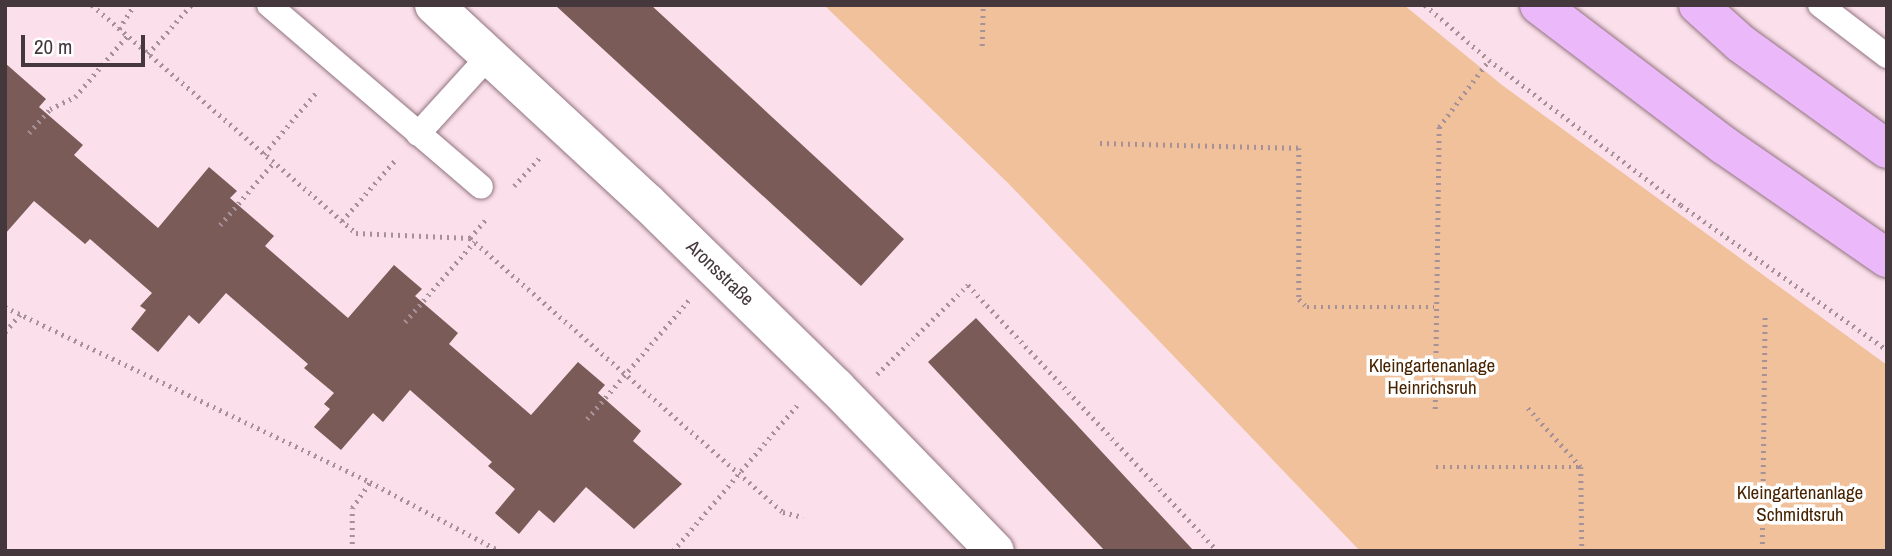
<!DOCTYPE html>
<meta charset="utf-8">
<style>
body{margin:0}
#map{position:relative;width:1892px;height:556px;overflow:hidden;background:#fbe0eb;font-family:"Archivo Narrow",sans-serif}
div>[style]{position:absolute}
.green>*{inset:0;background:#f1c19c}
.building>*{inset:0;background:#7a5b58}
.path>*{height:4.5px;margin-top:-2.25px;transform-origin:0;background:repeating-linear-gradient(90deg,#a69199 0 2px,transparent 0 7px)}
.roads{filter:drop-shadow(0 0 2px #91737f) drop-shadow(0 0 2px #91737f)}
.lane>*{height:24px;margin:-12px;padding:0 12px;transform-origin:12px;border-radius:12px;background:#fff}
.street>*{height:38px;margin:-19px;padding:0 19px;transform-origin:19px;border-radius:19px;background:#fff}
.highway>*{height:38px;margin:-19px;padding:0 19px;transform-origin:19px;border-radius:19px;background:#ebb9f9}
span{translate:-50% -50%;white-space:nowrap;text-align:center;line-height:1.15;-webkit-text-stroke:7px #fff;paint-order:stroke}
.street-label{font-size:19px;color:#45383d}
.park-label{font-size:19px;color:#472300}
.frame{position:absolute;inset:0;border:7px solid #45383d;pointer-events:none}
.scale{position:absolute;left:21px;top:35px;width:124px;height:32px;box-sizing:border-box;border:4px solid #45383d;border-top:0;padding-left:9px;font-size:21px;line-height:24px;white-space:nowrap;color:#45383d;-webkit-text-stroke:5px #fff;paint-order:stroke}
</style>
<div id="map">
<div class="green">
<div style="clip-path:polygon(824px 5px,1404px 5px,1502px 85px,1887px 365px,1887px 551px,1360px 551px,1008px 183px)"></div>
</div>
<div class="building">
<div style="clip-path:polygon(555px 5px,651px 5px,904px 239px,861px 286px)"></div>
<div style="clip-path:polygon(5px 63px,46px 99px,39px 107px,83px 145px,74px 155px,158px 228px,209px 167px,237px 191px,230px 198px,274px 236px,265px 246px,348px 318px,394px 265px,422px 289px,415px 296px,458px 333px,449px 344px,531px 415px,578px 362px,605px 385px,598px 393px,641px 431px,633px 441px,682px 484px,634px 529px,586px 487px,554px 523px,539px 510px,519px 534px,495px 513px,515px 489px,488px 466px,492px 462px,410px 390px,383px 422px,373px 413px,341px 450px,314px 427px,330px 409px,324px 404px,334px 393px,304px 368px,308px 364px,226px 293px,199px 324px,189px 315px,158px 352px,131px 329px,146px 310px,140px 306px,152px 293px,90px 239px,85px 244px,34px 201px,5px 234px)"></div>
<div style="clip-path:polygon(976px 318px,1075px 423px,1194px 551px,1105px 551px,928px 362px)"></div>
</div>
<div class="path">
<div style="left:92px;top:5px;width:349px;rotate:40.8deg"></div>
<div style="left:356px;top:233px;width:114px;rotate:2.5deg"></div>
<div style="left:470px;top:238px;width:416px;rotate:41.2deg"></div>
<div style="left:783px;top:512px;width:21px;rotate:14deg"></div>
<div style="left:1425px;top:5px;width:84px;rotate:40.7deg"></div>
<div style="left:1489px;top:60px;width:241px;rotate:37.1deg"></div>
<div style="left:1681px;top:205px;width:252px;rotate:35.1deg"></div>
<div style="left:119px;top:29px;width:28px;rotate:-58deg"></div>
<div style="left:982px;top:46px;width:41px;rotate:-88.6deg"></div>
<div style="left:148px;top:54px;width:65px;rotate:-48.7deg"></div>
<div style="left:29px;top:133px;width:32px;rotate:-49deg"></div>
<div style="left:50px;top:109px;width:28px;rotate:-26deg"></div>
<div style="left:75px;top:97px;width:80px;rotate:-49.6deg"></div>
<div style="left:1100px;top:143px;width:199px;rotate:1.4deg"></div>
<div style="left:1299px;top:148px;width:151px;rotate:90deg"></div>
<div style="left:1299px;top:299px;width:11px;rotate:45deg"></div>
<div style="left:1307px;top:307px;width:127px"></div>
<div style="left:264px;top:154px;width:84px;rotate:-49.8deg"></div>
<div style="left:514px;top:186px;width:40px;rotate:-48deg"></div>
<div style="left:342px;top:221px;width:84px;rotate:-48.9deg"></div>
<div style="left:220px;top:225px;width:83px;rotate:-49.4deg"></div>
<div style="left:470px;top:238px;width:25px;rotate:-50deg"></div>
<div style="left:5px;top:307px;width:405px;rotate:25.6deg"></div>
<div style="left:370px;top:482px;width:147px;rotate:28deg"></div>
<div style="left:405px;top:322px;width:106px;rotate:-49.2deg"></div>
<div style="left:5px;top:332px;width:23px;rotate:-50deg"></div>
<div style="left:877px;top:374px;width:127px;rotate:-44.4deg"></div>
<div style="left:968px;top:285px;width:365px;rotate:46.8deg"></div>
<div style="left:1528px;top:408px;width:79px;rotate:48.1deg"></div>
<div style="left:1581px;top:467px;width:84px;rotate:89.3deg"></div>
<div style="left:1435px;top:409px;width:282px;rotate:-89.2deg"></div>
<div style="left:1439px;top:127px;width:84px;rotate:-53.3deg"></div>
<div style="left:587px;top:419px;width:157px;rotate:-49.4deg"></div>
<div style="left:1436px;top:467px;width:144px"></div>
<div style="left:352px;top:551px;width:43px;rotate:-90deg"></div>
<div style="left:352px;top:508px;width:32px;rotate:-55deg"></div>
<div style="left:673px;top:551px;width:193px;rotate:-49.6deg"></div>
<div style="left:1762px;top:551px;width:238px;rotate:-89.3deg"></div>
</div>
<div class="roads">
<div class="lane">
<div style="left:269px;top:5px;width:279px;rotate:40.6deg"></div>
<div style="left:1820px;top:5px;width:84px;rotate:37.3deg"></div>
<div style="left:418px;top:134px;width:105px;rotate:-47.7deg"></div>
</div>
<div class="street">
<div style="left:434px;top:5px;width:292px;rotate:42.8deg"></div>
<div style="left:648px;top:203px;width:263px;rotate:44.4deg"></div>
<div style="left:836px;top:387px;width:228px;rotate:45.9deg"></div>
</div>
<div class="highway">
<div style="left:1539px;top:5px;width:233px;rotate:37.2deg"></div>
<div style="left:1725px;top:146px;width:197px;rotate:34.7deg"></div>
<div style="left:1698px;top:5px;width:57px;rotate:42.1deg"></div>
<div style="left:1740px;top:43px;width:181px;rotate:35.8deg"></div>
</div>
</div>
<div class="street-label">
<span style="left:720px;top:273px;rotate:44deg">Aronsstraße</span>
</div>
<div class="park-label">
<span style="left:1432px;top:377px">Kleingartenanlage<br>Heinrichsruh</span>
<span style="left:1800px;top:504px">Kleingartenanlage<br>Schmidtsruh</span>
</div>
<div class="frame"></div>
<div class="scale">20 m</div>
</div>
